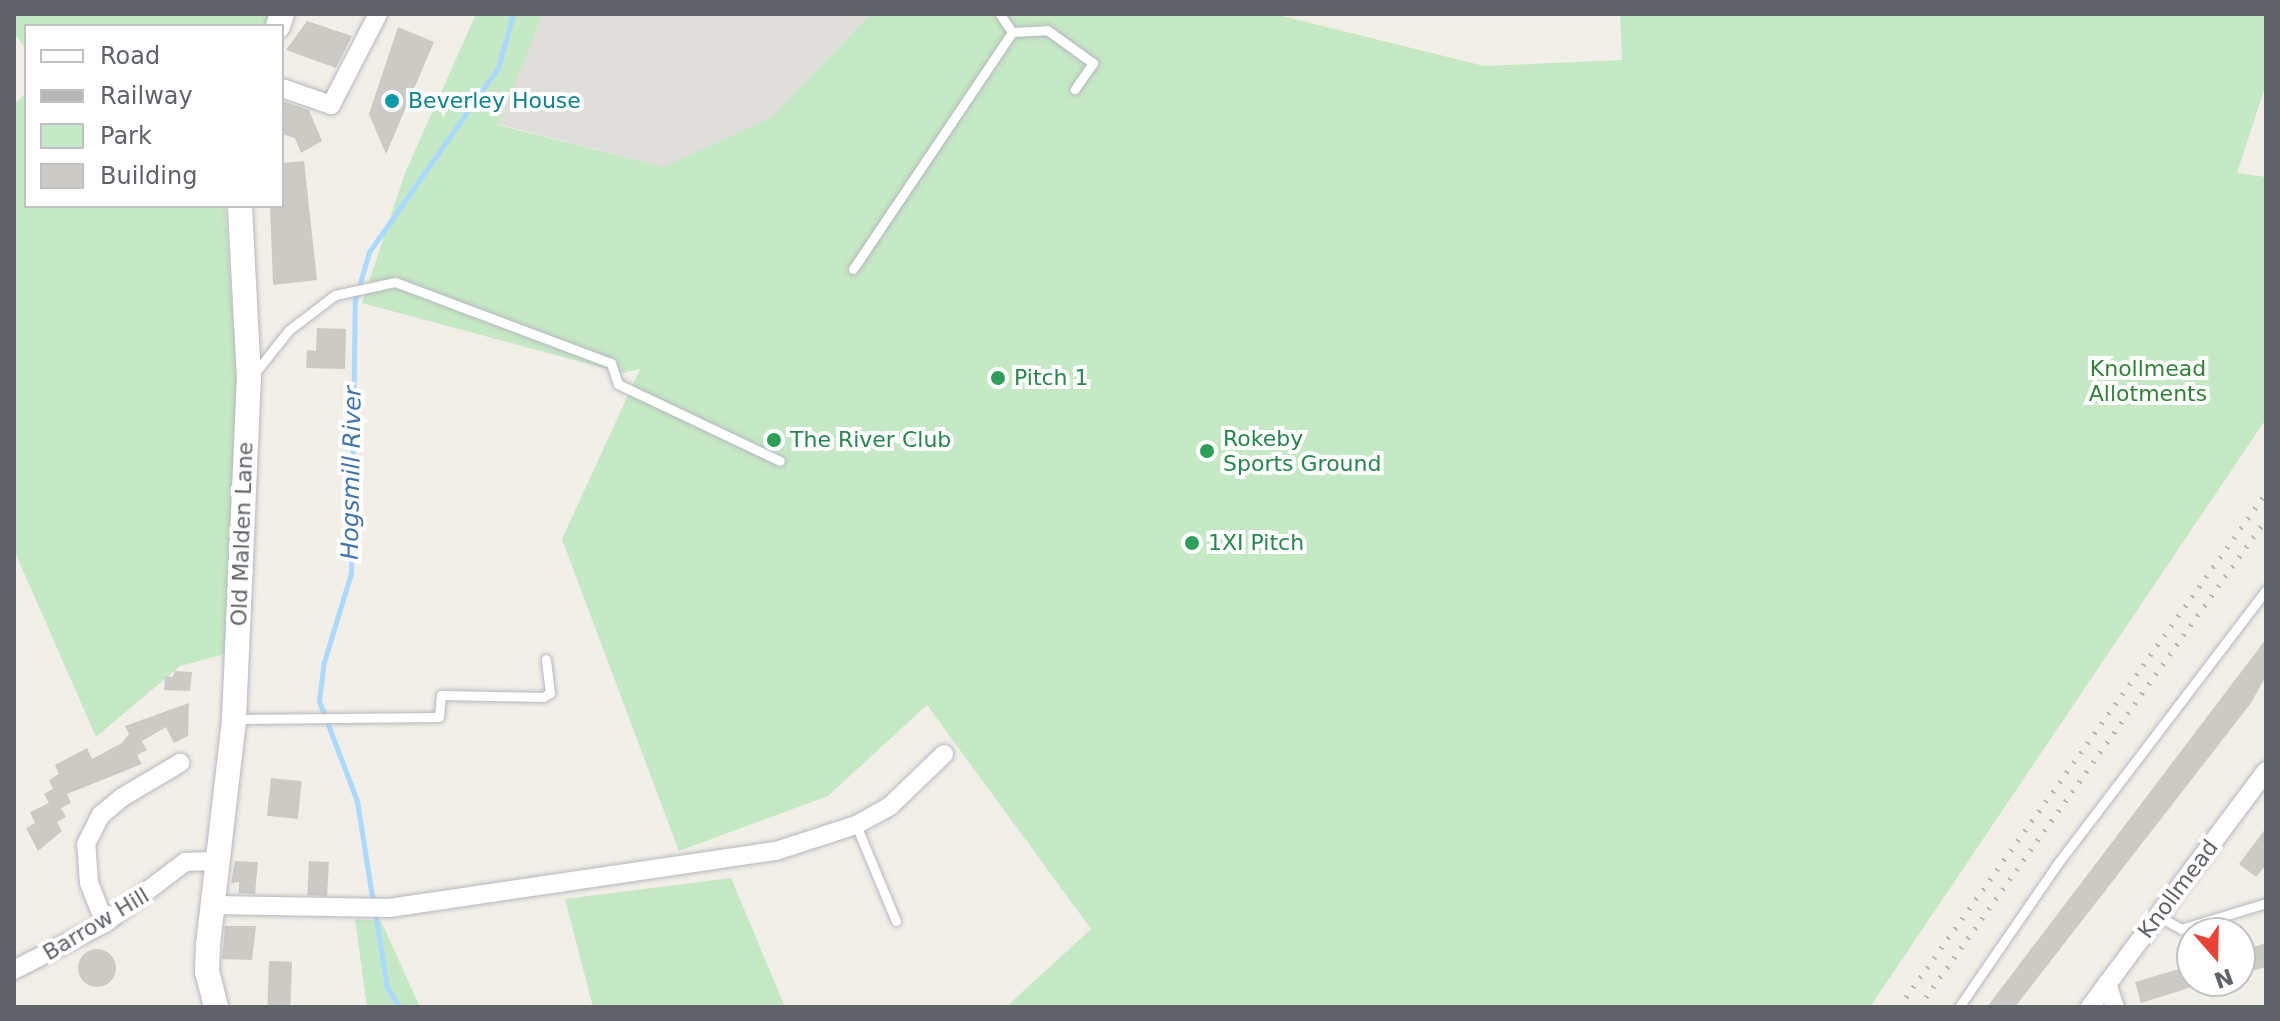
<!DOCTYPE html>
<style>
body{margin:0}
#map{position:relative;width:2280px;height:1021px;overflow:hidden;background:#f1efe8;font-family:"DejaVu Sans",sans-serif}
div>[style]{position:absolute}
.industrial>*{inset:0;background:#e0deda}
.green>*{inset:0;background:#c5e8c5}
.stream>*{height:5px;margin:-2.5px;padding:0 2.5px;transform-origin:2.5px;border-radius:2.5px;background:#aadaff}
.building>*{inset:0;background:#cccac5;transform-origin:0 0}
.round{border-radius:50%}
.roads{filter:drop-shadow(0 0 2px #b5b8bc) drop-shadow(0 0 2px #b5b8bc)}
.service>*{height:9px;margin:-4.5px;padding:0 4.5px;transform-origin:4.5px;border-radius:4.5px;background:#fff}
.minor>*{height:18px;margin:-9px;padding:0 9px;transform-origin:9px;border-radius:9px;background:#fff}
.secondary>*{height:24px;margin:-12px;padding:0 12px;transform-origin:12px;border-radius:12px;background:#fff}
.rail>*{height:5px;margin-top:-2.5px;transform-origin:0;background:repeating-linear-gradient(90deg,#b6b7b8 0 2px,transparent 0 12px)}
.dots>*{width:22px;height:22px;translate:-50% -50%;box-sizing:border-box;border:4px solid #fff;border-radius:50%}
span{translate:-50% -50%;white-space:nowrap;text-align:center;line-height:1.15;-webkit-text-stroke:8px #fff;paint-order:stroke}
.culture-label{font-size:22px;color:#0d838f}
.left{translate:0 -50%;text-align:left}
.park-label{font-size:22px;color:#348238}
.leisure-label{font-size:22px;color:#27864d}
.street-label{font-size:22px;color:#5f6368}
.water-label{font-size:24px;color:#4174aa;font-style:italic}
.frame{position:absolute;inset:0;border:16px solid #5f6368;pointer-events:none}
.legend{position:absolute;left:24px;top:24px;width:260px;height:184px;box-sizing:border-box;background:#fff;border:2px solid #bfc1c3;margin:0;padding:10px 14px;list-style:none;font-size:24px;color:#5f6368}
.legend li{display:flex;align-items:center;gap:16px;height:40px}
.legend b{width:40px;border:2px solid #bfc1c3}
.north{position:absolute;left:2176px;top:917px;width:80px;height:80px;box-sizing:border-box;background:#fff;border:2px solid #bfc1c3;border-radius:50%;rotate:160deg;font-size:22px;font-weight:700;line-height:32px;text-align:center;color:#5f6368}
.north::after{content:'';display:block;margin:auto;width:28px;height:36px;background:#ea4335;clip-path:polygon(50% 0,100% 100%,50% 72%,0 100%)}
</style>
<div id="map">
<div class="industrial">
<div style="clip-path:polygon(543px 14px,870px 14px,772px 117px,663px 167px,497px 124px)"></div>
</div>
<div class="green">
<div style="clip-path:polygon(14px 14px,271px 14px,268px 26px,26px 26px,26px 49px,14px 33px)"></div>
<div style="clip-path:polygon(476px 14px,543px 14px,498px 125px,663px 167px,772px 117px,870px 14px,1274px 14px,1484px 66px,1622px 60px,1620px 14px,2266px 14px,2266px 84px,2237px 173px,2266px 177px,2266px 419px,1870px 1007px,1006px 1007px,1091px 929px,927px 705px,828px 796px,679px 851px,562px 539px,640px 369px,622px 373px,362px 303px,405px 173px)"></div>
<div style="clip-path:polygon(26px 93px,26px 206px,225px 206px,242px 451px,228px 653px,180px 666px,96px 737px,14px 550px,14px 104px)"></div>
<div style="clip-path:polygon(731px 878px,785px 1007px,593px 1007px,565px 899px)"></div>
<div style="clip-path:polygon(355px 919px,381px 921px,420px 1007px,367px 1007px)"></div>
</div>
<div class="stream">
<div style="left:373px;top:903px;width:103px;rotate:-98.9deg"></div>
<div style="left:357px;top:801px;width:107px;rotate:-110.8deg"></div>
<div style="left:319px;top:701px;width:39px;rotate:-83deg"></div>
<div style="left:324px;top:662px;width:93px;rotate:-73.1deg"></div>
<div style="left:351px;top:573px;width:273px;rotate:-89.2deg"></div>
<div style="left:355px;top:300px;width:50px;rotate:-73.7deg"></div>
<div style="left:369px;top:252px;width:225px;rotate:-55deg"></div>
<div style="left:498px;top:68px;width:56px;rotate:-74.5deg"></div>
<div style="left:375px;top:913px;width:75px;rotate:80.8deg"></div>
<div style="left:387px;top:987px;width:23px;rotate:59deg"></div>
</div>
<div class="building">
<div style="clip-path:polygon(307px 21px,352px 36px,336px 68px,286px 50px)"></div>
<div style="clip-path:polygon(398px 27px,434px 42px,386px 154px,369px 114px)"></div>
<div style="clip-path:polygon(282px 101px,309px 110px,322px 141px,301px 153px,295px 138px,282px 134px)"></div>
<div style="clip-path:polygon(304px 161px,317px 280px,273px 285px,270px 206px,282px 206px,282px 163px)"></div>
<div style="clip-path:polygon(317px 328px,346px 329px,345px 369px,306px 368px,307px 350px,316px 351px)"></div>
<div style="clip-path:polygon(2266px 639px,2266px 676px,2251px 703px,2015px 1007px,1987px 1007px)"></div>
<div style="clip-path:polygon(174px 671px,192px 672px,190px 691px,164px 690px,165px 676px,173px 677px)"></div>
<div style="clip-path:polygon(189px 703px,188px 736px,174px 743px,166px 727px,142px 741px,147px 750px,137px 755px,142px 764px,67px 794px,71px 803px,61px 808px,66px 817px,57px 822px,62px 831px,38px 851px,26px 828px,35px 823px,30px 812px,49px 803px,44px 794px,53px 789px,49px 780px,59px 774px,55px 765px,87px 748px,92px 759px,122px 743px,129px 734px,125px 726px)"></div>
<div style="left:271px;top:778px;width:31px;height:38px;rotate:6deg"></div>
<div style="clip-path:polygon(2266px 828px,2266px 865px,2256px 877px,2239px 864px)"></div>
<div style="clip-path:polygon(235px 861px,258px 862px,255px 894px,239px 893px,239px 882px,231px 883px)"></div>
<div style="left:309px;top:861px;width:20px;height:34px;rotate:3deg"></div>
<div style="clip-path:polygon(225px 926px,256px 926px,252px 960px,222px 959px)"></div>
<div style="clip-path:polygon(2266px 943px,2266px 967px,2240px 974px,2240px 951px)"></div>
<div class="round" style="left:78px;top:949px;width:38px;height:38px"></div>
<div style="left:269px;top:961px;width:23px;height:45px;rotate:2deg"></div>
<div style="clip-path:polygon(2192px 965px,2192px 987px,2141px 1003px,2135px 982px)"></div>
</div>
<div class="roads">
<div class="service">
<div style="left:1012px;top:32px;width:35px;rotate:-3deg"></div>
<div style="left:1047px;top:30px;width:57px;rotate:35.7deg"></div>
<div style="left:1093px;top:63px;width:32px;rotate:125deg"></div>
<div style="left:853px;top:269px;width:285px;rotate:-56.1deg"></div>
<div style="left:1012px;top:32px;width:22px;rotate:-124deg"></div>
<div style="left:254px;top:374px;width:56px;rotate:-51.5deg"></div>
<div style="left:289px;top:330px;width:58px;rotate:-37.3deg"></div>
<div style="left:335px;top:295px;width:61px;rotate:-12.2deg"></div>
<div style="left:395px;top:282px;width:231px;rotate:20.6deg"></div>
<div style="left:611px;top:363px;width:22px;rotate:72deg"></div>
<div style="left:618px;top:384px;width:179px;rotate:25.4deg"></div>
<div style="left:237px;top:719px;width:202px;rotate:-0.6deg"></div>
<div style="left:439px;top:717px;width:22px;rotate:-85deg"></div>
<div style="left:441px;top:695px;width:102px;rotate:1.1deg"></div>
<div style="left:543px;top:697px;width:8px;rotate:-30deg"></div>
<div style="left:550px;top:693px;width:34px;rotate:-97deg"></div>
<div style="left:856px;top:825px;width:104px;rotate:67.4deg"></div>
<div style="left:2158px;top:916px;width:26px;rotate:29deg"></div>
<div style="left:2181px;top:929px;width:89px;rotate:-17deg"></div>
<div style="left:1959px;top:1007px;width:175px;rotate:-55.5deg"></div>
<div style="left:2058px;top:863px;width:343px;rotate:-52.7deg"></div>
</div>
<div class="minor">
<div style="left:282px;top:88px;width:52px;rotate:19.1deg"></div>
<div style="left:331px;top:105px;width:102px;rotate:-62.7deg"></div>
<div style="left:213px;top:905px;width:176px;rotate:1deg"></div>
<div style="left:389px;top:908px;width:391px;rotate:-8.4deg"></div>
<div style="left:776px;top:851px;width:84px;rotate:-18deg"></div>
<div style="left:856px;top:825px;width:39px;rotate:-29deg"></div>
<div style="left:890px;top:806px;width:75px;rotate:-43.9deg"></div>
<div style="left:105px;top:923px;width:43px;rotate:-111.8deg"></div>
<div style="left:89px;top:883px;width:39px;rotate:-94deg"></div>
<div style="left:86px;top:844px;width:33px;rotate:-63deg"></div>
<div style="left:101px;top:815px;width:26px;rotate:-40deg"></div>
<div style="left:121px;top:798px;width:69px;rotate:-30.7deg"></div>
<div style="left:14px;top:970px;width:102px;rotate:-27.3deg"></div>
<div style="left:105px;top:923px;width:101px;rotate:-37.3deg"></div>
<div style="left:185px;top:862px;width:34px;rotate:-2deg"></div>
<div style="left:2107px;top:983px;width:25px;rotate:72deg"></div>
<div style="left:2090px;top:1007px;width:294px;rotate:-53.3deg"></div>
</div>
<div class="secondary">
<div style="left:278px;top:26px;width:13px;rotate:-72deg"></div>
<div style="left:216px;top:1007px;width:36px;rotate:-104deg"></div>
<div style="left:207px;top:972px;width:27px;rotate:-88deg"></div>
<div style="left:208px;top:945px;width:227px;rotate:-83.4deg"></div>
<div style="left:234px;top:719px;width:340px;rotate:-87.5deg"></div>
<div style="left:249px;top:379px;width:173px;rotate:-93deg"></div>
</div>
</div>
<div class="rail">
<div style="left:1899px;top:1007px;width:632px;rotate:-54.47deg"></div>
<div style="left:1919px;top:1007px;width:599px;rotate:-54.58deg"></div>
</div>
<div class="dots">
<div style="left:392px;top:101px;background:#0f9aa8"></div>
<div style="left:998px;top:378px;background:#2e9e5b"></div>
<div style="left:774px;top:440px;background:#2e9e5b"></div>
<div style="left:1207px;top:451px;background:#2e9e5b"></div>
<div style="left:1192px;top:543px;background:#2e9e5b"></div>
</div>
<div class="culture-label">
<span class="left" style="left:408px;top:101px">Beverley House</span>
</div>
<div class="park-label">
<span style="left:2148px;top:381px">Knollmead<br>Allotments</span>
</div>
<div class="leisure-label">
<span class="left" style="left:1014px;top:378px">Pitch 1</span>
<span class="left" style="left:1223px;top:451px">Rokeby<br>Sports Ground</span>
<span class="left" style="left:790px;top:440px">The River Club</span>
<span class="left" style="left:1208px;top:543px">1XI Pitch</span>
</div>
<div class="street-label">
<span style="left:242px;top:534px;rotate:-88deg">Old Malden Lane</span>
<span style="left:2178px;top:889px;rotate:-53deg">Knollmead</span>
<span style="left:96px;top:924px;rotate:-31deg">Barrow Hill</span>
</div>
<div class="water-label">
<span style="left:352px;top:473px;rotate:-89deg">Hogsmill River</span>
</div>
<div class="frame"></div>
<ul class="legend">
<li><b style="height:10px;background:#fff"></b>Road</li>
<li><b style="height:10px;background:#b6b7b8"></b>Railway</li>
<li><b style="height:22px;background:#c5e8c5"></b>Park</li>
<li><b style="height:22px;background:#cccac5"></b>Building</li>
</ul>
<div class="north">N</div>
</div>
